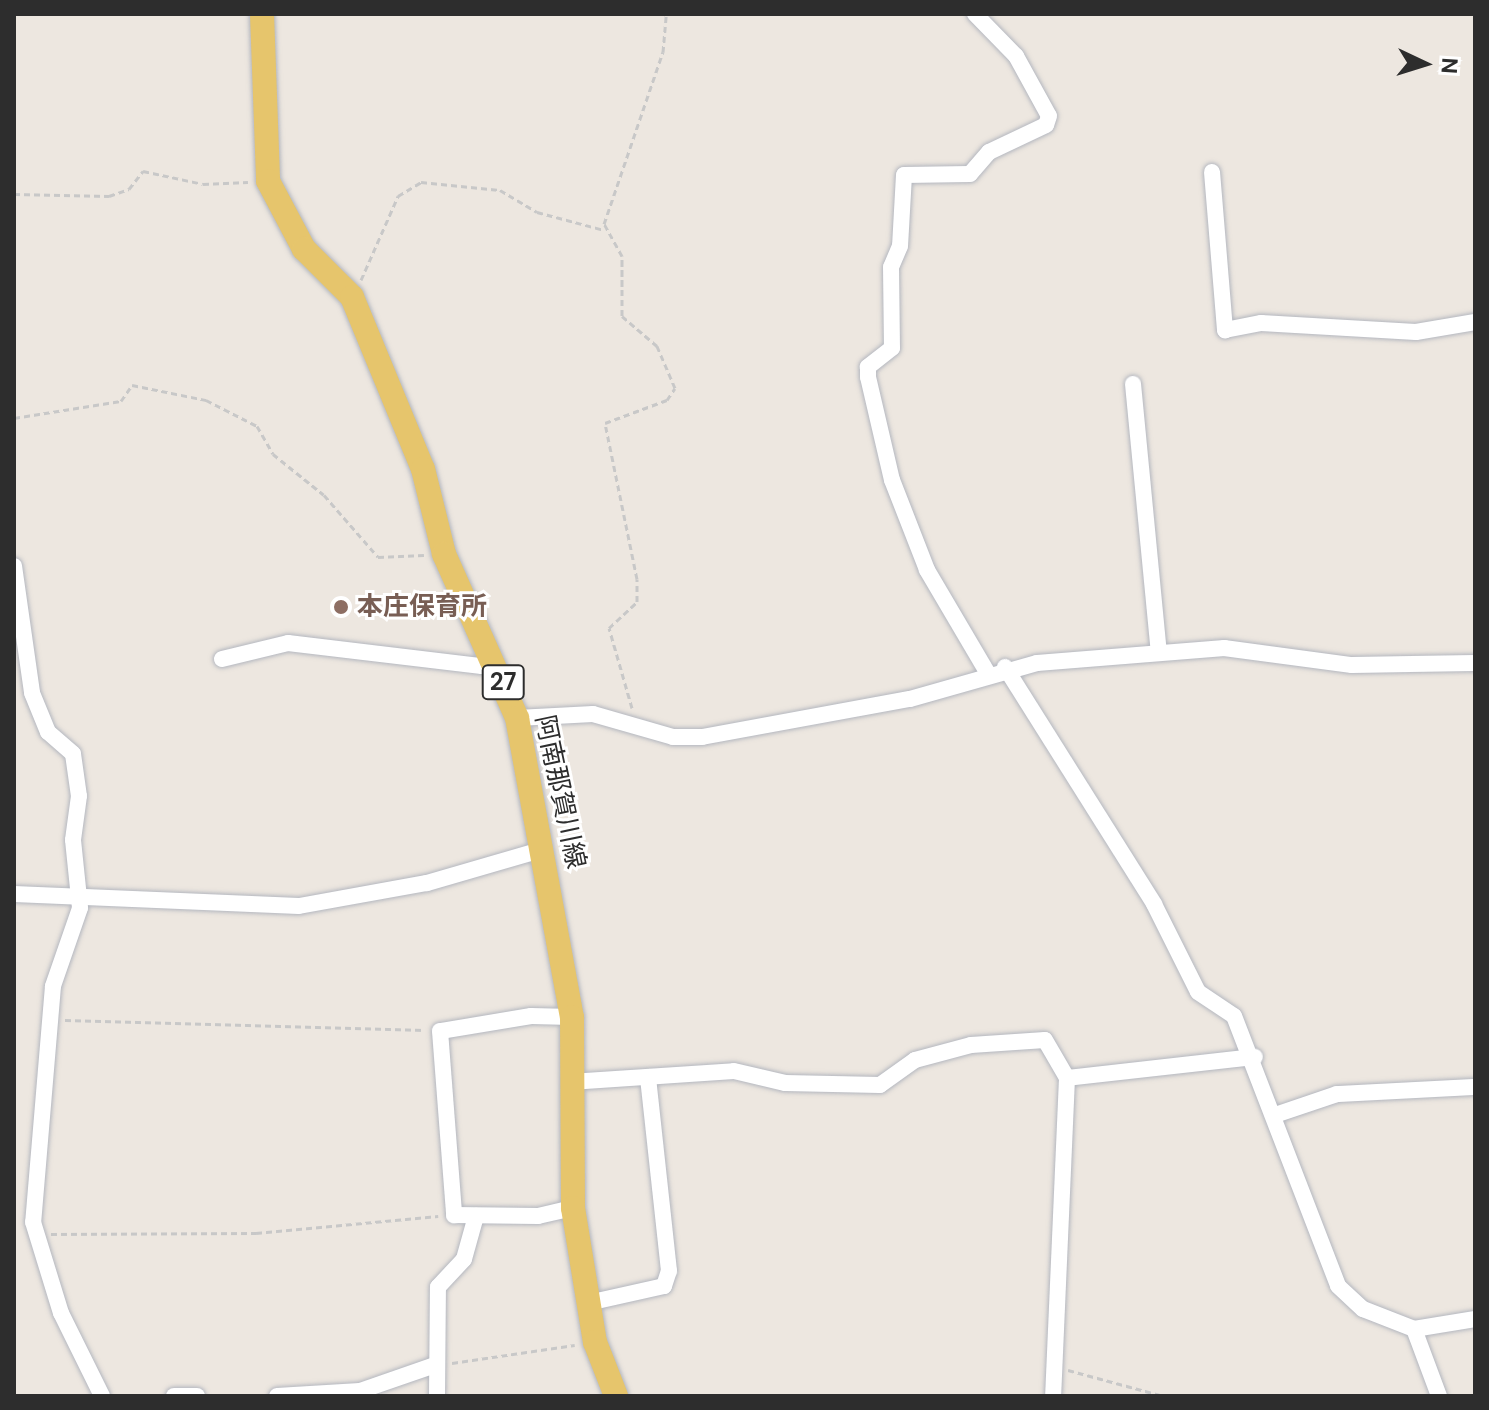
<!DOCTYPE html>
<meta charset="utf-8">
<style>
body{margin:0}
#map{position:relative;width:1489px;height:1410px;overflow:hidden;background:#ede7e0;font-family:"DM Sans","Noto Sans JP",sans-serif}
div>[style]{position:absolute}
.path>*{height:3px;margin-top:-1.5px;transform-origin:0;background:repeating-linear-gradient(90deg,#c8c8c8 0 6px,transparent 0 10px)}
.roads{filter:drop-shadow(0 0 2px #b4b7bf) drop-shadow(0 0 2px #b4b7bf)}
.street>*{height:16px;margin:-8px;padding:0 8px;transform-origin:8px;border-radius:8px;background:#fff}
.primary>*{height:24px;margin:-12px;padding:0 12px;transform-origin:12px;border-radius:12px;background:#e6c56c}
.dots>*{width:22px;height:22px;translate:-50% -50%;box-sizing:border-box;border:4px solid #fff;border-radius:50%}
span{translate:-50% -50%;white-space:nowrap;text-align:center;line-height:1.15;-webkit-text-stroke:6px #fff;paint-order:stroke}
.shield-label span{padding:2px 6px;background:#fff;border:2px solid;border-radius:6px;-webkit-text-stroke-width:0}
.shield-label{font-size:24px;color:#2d2d2d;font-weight:700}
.education-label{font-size:26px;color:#785e54;font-weight:700}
.left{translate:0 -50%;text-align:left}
.street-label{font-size:26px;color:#2d2d2d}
.frame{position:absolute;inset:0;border:16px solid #2d2d2d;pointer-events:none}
.north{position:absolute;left:1385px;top:24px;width:80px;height:80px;-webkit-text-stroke:6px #fff;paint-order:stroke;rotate:94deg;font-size:22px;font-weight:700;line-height:32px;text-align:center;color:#2d2d2d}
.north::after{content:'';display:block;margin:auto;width:28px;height:36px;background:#2d2d2d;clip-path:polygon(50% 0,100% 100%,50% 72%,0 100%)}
</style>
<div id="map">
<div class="path">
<div style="left:14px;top:194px;width:95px;rotate:1.2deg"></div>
<div style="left:109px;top:196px;width:21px;rotate:-19deg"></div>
<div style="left:129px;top:189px;width:23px;rotate:-52deg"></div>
<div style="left:143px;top:171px;width:61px;rotate:12.2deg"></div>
<div style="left:203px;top:184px;width:45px;rotate:-2.5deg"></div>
<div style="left:361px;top:280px;width:92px;rotate:-66.2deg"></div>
<div style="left:398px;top:196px;width:27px;rotate:-31deg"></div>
<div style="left:421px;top:182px;width:79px;rotate:5.8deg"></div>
<div style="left:500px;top:190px;width:43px;rotate:30.7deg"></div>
<div style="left:537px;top:212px;width:69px;rotate:15deg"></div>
<div style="left:14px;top:418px;width:108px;rotate:-9deg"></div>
<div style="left:121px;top:401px;width:19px;rotate:-55deg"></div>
<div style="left:132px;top:385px;width:76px;rotate:11.5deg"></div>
<div style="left:206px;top:400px;width:57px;rotate:27deg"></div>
<div style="left:257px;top:426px;width:32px;rotate:60deg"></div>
<div style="left:273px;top:454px;width:65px;rotate:38.8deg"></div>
<div style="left:324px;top:495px;width:82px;rotate:48.9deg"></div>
<div style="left:378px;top:557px;width:46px;rotate:-2.5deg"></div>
<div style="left:632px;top:708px;width:83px;rotate:-106deg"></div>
<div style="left:609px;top:628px;width:38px;rotate:-43deg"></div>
<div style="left:637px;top:602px;width:23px;rotate:-90deg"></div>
<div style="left:637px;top:579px;width:159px;rotate:-101.6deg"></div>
<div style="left:605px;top:423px;width:66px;rotate:-20.4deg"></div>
<div style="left:667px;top:400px;width:14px;rotate:-56deg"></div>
<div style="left:675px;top:388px;width:46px;rotate:-113.2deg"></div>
<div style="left:657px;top:346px;width:46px;rotate:-139.4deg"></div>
<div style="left:622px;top:316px;width:60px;rotate:-90deg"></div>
<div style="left:622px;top:256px;width:37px;rotate:-119deg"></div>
<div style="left:604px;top:224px;width:182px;rotate:-71.1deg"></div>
<div style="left:663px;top:52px;width:38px;rotate:-85deg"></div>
<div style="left:65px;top:1020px;width:360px;rotate:1.6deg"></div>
<div style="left:51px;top:1234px;width:205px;rotate:-0.3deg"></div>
<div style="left:256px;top:1233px;width:183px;rotate:-5.3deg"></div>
<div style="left:452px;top:1363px;width:124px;rotate:-8.3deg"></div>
<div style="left:1068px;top:1370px;width:99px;rotate:15.2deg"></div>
</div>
<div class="roads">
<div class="street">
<div style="left:975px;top:14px;width:59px;rotate:45.7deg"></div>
<div style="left:1016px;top:56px;width:68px;rotate:61.2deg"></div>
<div style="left:1049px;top:116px;width:9px;rotate:108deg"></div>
<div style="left:1046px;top:125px;width:63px;rotate:154.7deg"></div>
<div style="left:989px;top:152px;width:29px;rotate:131deg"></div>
<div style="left:970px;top:174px;width:66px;rotate:179.1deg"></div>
<div style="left:904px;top:175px;width:71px;rotate:93.2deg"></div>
<div style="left:900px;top:246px;width:23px;rotate:113deg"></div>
<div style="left:891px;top:267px;width:81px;rotate:89.3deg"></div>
<div style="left:892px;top:348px;width:31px;rotate:142deg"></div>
<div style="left:868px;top:367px;width:10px;rotate:90deg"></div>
<div style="left:868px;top:377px;width:106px;rotate:76.9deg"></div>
<div style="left:892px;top:480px;width:97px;rotate:68.7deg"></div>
<div style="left:927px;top:570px;width:118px;rotate:59.5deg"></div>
<div style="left:1212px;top:172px;width:159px;rotate:85.3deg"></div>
<div style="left:1225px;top:330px;width:37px;rotate:-11deg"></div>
<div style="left:1261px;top:323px;width:155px;rotate:3.3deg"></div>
<div style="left:1416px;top:332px;width:60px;rotate:-9.6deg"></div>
<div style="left:1133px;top:384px;width:269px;rotate:84.5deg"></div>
<div style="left:14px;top:566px;width:128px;rotate:81.9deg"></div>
<div style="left:32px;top:693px;width:42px;rotate:67.7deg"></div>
<div style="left:48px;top:732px;width:33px;rotate:41deg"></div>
<div style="left:73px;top:754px;width:42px;rotate:81.9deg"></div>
<div style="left:79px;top:796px;width:44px;rotate:97.8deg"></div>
<div style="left:73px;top:840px;width:68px;rotate:84.1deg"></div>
<div style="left:80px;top:908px;width:83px;rotate:109.1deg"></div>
<div style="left:53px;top:986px;width:237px;rotate:94.8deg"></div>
<div style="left:33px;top:1222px;width:95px;rotate:72.9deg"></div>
<div style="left:61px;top:1313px;width:93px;rotate:63.7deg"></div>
<div style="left:222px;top:659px;width:68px;rotate:-13.6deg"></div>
<div style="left:288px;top:643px;width:195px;rotate:6.8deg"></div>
<div style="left:482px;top:666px;width:12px;rotate:-24deg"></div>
<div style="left:1005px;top:667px;width:280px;rotate:57.8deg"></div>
<div style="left:1154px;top:904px;width:98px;rotate:63.4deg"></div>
<div style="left:1198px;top:992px;width:43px;rotate:33.7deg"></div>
<div style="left:1234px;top:1016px;width:289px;rotate:68.9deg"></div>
<div style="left:1338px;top:1286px;width:34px;rotate:43deg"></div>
<div style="left:1363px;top:1309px;width:55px;rotate:21.4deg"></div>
<div style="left:1414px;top:1329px;width:62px;rotate:-9.3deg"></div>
<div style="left:517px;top:718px;width:76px;rotate:-3deg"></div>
<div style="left:593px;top:714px;width:83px;rotate:16deg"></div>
<div style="left:673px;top:737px;width:29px"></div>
<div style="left:702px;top:737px;width:211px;rotate:-10.4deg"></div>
<div style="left:910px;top:699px;width:132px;rotate:-15.8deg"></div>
<div style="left:1037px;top:663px;width:188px;rotate:-4.6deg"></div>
<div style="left:1224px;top:648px;width:129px;rotate:7.6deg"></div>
<div style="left:1352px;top:665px;width:123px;rotate:-0.9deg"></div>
<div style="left:14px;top:894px;width:285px;rotate:2.4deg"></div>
<div style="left:299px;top:906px;width:130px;rotate:-10.2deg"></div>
<div style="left:427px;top:883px;width:122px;rotate:-16.2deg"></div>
<div style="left:572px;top:1017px;width:41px;rotate:-178.6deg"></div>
<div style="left:531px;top:1016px;width:92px;rotate:170.6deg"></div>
<div style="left:440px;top:1031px;width:185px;rotate:85.6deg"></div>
<div style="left:454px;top:1215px;width:84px;rotate:0.7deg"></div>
<div style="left:538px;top:1216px;width:36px;rotate:-13deg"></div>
<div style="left:1067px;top:1078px;width:189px;rotate:-6.4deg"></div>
<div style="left:570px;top:1082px;width:164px;rotate:-3.8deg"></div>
<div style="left:734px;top:1071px;width:52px;rotate:13.2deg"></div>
<div style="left:785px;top:1083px;width:95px;rotate:1.2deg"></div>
<div style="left:880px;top:1085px;width:43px;rotate:-35.5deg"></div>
<div style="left:915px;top:1060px;width:58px;rotate:-15deg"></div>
<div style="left:971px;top:1045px;width:74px;rotate:-3.9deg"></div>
<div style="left:1045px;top:1040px;width:44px;rotate:59.9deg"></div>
<div style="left:1067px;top:1078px;width:318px;rotate:92.5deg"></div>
<div style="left:1278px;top:1114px;width:62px;rotate:-18.7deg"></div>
<div style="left:1337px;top:1094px;width:138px;rotate:-2.9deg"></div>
<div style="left:588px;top:1303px;width:78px;rotate:-12.6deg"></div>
<div style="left:664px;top:1286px;width:16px;rotate:-72deg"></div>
<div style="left:669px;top:1271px;width:195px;rotate:-96.2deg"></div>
<div style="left:1414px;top:1329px;width:72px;rotate:69.5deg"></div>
<div style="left:174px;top:1396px;width:23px"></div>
<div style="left:277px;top:1396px;width:83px;rotate:-3.4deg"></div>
<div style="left:360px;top:1391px;width:79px;rotate:-19.1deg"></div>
<div style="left:437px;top:1396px;width:109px;rotate:-89.5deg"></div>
<div style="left:438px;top:1287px;width:38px;rotate:-47deg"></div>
<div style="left:464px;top:1259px;width:45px;rotate:-74.4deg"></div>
</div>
<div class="primary">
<div style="left:262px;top:14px;width:167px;rotate:87.9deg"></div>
<div style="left:268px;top:181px;width:77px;rotate:62.1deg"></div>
<div style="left:304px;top:249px;width:68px;rotate:45deg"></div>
<div style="left:352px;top:297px;width:186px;rotate:67.6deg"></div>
<div style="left:423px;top:469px;width:88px;rotate:76.1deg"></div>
<div style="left:444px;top:554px;width:180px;rotate:66deg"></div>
<div style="left:517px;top:718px;width:304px;rotate:79.6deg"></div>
<div style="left:572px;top:1017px;width:191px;rotate:89.7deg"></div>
<div style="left:573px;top:1208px;width:136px;rotate:80.7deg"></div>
<div style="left:595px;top:1342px;width:58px;rotate:68.7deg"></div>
</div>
</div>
<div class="dots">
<div style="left:341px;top:607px;background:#8d6e63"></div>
</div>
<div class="shield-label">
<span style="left:503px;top:682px">27</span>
</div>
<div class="education-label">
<span class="left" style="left:357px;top:607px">本庄保育所</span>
</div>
<div class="street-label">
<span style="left:560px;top:792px;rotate:78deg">阿南那賀川線</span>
</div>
<div class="frame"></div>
<div class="north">N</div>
</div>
